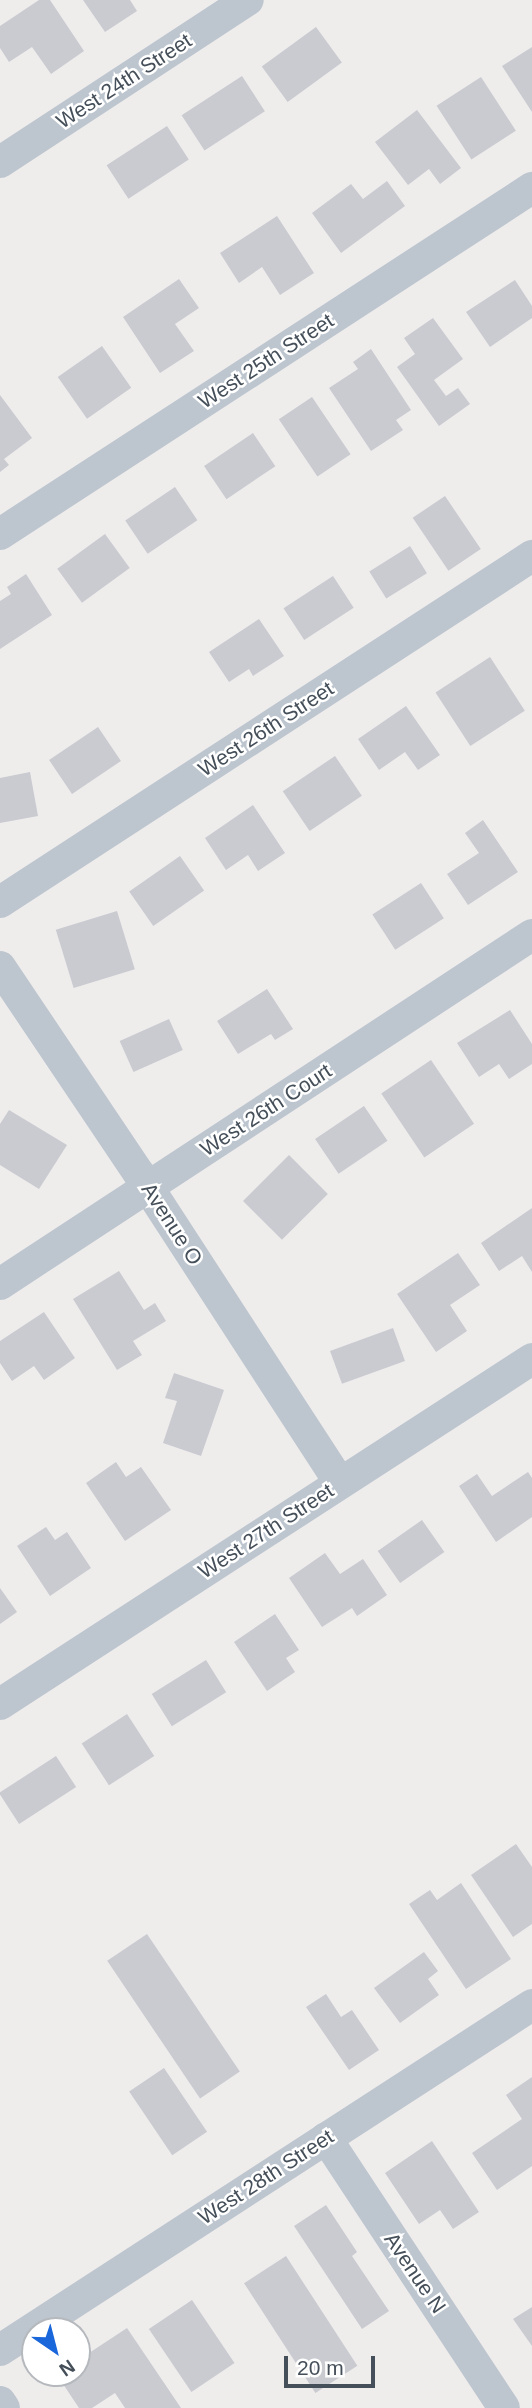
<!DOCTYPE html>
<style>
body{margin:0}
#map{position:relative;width:532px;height:2408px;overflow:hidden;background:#efecec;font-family:Helvetica,sans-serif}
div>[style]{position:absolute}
.building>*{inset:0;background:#c9cbd1;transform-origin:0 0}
.minor>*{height:32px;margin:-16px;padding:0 16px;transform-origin:16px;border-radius:16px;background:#bdc6cf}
span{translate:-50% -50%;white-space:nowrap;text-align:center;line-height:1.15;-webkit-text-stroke:5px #fff;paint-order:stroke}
.street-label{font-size:21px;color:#454f59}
.north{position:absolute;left:21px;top:2317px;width:70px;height:70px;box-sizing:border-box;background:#fff;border:2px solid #b5b9bd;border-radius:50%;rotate:145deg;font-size:19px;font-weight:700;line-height:28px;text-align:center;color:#454f59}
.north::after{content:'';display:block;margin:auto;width:24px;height:32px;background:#1a66db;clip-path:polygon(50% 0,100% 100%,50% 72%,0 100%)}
.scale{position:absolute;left:284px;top:2356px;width:91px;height:32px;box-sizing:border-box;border:4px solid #454f59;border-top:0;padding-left:9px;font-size:21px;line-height:24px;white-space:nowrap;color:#454f59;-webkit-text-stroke:5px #fff;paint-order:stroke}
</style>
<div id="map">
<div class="building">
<div style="clip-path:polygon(39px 0,50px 0,84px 51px,51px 74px,32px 47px,9px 62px,0 48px,0 26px)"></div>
<div style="clip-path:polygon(83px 0,130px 0,137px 11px,105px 32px)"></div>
<div style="left:316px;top:27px;width:44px;height:67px;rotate:54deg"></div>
<div style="clip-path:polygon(532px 47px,532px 112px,502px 66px)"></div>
<div style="left:242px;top:76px;width:42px;height:72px;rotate:57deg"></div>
<div style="left:481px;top:77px;width:64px;height:53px;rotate:57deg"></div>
<div style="clip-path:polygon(417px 110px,461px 168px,440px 184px,429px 169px,408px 185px,375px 142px)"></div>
<div style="left:167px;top:126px;width:40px;height:72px;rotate:57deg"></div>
<div style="clip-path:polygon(387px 181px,405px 206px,341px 253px,312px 213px,351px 184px,363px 199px)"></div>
<div style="clip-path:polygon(277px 216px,314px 273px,280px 295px,262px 267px,239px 283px,220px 253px)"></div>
<div style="clip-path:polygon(179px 279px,199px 308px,175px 324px,194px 351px,160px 373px,123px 317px)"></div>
<div style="clip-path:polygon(515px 280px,532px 306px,532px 318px,490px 347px,466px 312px)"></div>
<div style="clip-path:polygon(433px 318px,463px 359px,434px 380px,446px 396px,458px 388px,470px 404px,439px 426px,397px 367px,415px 354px,404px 338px)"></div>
<div style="left:102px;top:346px;width:51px;height:54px;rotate:55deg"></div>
<div style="clip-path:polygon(371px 349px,411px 410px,396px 420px,403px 430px,371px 451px,329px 388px,358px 369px,353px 362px)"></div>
<div style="clip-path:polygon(0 395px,32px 438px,4px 459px,9px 465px,0 472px)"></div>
<div style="left:312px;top:397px;width:69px;height:40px;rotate:56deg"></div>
<div style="left:253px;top:433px;width:40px;height:59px;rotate:56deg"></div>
<div style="left:175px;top:487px;width:40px;height:60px;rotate:56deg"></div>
<div style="left:445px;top:496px;width:64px;height:39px;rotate:56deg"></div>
<div style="left:105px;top:534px;width:42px;height:59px;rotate:54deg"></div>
<div style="left:410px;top:546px;width:32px;height:48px;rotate:58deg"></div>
<div style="clip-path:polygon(26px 574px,52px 615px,0 649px,0 601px,11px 594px,7px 587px)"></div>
<div style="left:333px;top:576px;width:38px;height:59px;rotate:57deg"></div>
<div style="clip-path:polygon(259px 619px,284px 656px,253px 676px,249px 669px,229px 682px,209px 652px)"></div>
<div style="left:490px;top:657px;width:64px;height:65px;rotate:57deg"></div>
<div style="clip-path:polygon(406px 706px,440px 755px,418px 770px,405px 752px,379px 770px,358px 739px)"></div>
<div style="left:98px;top:727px;width:41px;height:59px;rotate:56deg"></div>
<div style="left:335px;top:756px;width:48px;height:63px;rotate:56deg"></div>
<div style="clip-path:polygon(30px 772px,38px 816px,0 823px,0 778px)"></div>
<div style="clip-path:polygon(253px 805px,285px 853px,258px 871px,248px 855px,226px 870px,205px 838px)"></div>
<div style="clip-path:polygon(483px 820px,518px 872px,468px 905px,447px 874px,479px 853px,465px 833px)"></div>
<div style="left:180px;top:856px;width:42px;height:62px;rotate:55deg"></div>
<div style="left:421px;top:883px;width:42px;height:58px;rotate:57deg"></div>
<div style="left:117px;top:911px;width:61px;height:64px;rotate:73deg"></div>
<div style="clip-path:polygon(267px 989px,293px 1029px,275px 1040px,271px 1034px,238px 1054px,217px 1021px)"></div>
<div style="clip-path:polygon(510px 1010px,532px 1044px,532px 1064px,509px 1079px,499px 1064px,479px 1077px,457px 1043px)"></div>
<div style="left:169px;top:1019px;width:34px;height:54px;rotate:66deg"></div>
<div style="left:431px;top:1060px;width:77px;height:60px;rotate:56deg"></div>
<div style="left:364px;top:1106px;width:42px;height:59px;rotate:56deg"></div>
<div style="clip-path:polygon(9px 1110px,67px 1145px,39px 1189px,0 1165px,0 1124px)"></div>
<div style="left:289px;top:1155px;width:55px;height:65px;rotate:45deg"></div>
<div style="clip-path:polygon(532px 1208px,532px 1272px,522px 1256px,499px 1271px,481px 1243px)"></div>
<div style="clip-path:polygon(458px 1253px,480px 1285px,450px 1305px,467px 1331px,436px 1352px,397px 1294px)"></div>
<div style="clip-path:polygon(119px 1271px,144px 1310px,155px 1303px,166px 1321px,133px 1341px,142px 1355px,117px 1370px,73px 1299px)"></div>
<div style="clip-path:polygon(44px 1312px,75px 1358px,44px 1380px,34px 1366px,12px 1381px,0 1363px,0 1341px)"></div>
<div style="left:393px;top:1328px;width:35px;height:67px;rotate:70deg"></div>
<div style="clip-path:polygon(174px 1373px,224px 1390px,201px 1456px,163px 1443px,177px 1401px,165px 1398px)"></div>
<div style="clip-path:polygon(116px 1462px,126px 1477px,141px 1467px,171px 1510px,125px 1541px,86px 1483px)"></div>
<div style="clip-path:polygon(528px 1472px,532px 1478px,532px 1517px,496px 1542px,459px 1486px,477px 1474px,492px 1496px)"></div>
<div style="left:422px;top:1520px;width:39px;height:54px;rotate:55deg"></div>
<div style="clip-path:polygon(46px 1527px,55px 1540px,67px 1532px,91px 1568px,50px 1596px,17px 1546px)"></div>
<div style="clip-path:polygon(325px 1553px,340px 1574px,363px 1559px,387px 1595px,357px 1616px,352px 1608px,322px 1627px,289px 1578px)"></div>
<div style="clip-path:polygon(0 1588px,17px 1612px,0 1624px)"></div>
<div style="clip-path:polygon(275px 1614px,299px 1650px,286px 1658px,295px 1672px,267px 1691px,234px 1642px)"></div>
<div style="left:206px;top:1660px;width:38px;height:64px;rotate:58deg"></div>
<div style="left:127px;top:1714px;width:50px;height:54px;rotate:57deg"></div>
<div style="left:56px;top:1756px;width:37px;height:68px;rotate:57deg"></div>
<div style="clip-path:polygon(516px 1844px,532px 1867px,532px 1924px,513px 1937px,471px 1875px)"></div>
<div style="clip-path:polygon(461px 1883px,511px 1959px,466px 1989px,409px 1904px,430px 1890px,437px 1900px)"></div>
<div style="left:147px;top:1934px;width:166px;height:48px;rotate:56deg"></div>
<div style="clip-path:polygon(424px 1952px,438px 1971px,428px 1979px,439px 1995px,400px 2023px,374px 1988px)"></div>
<div style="clip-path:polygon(326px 1994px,341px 2017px,352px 2010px,379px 2050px,349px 2070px,306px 2007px)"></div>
<div style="left:164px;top:2068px;width:77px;height:42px;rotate:56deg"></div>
<div style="clip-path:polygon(532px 2077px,532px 2166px,497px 2190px,472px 2153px,522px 2119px,506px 2095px)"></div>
<div style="clip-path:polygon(432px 2141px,479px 2212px,453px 2229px,440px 2210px,419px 2224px,385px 2173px)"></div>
<div style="clip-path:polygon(326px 2205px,357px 2252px,352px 2256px,389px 2311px,362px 2329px,294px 2226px)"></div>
<div style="left:286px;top:2256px;width:131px;height:50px;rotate:57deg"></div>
<div style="left:192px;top:2300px;width:76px;height:52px;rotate:56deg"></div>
<div style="clip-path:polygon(532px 2307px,532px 2346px,513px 2319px)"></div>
<div style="clip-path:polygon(127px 2328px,181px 2408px,125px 2408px,115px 2393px,92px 2408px,79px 2408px,57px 2375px,77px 2373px,77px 2361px)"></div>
</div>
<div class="minor">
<div style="left:0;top:162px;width:296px;rotate:-33.2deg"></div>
<div style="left:0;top:534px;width:635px;rotate:-33.04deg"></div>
<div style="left:0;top:902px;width:635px;rotate:-33.04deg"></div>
<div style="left:0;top:967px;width:251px;rotate:56.1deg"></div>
<div style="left:140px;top:1175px;width:367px;rotate:57deg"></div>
<div style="left:0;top:1284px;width:636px;rotate:-33.27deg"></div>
<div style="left:0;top:1704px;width:634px;rotate:-32.96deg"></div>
<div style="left:326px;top:2138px;width:323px;rotate:56.6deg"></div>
<div style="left:0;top:2350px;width:634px;rotate:-32.96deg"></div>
<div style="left:0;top:2402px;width:7px;rotate:56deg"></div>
</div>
<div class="street-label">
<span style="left:124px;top:81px;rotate:-33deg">West 24th Street</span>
<span style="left:266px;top:361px;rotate:-33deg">West 25th Street</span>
<span style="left:266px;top:729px;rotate:-33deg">West 26th Street</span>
<span style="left:266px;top:1110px;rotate:-33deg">West 26th Court</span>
<span style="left:172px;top:1224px;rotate:57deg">Avenue O</span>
<span style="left:266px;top:1531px;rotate:-33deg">West 27th Street</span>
<span style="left:266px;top:2177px;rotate:-33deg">West 28th Street</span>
<span style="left:415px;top:2273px;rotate:56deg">Avenue N</span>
</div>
<div class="north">N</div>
<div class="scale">20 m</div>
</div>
